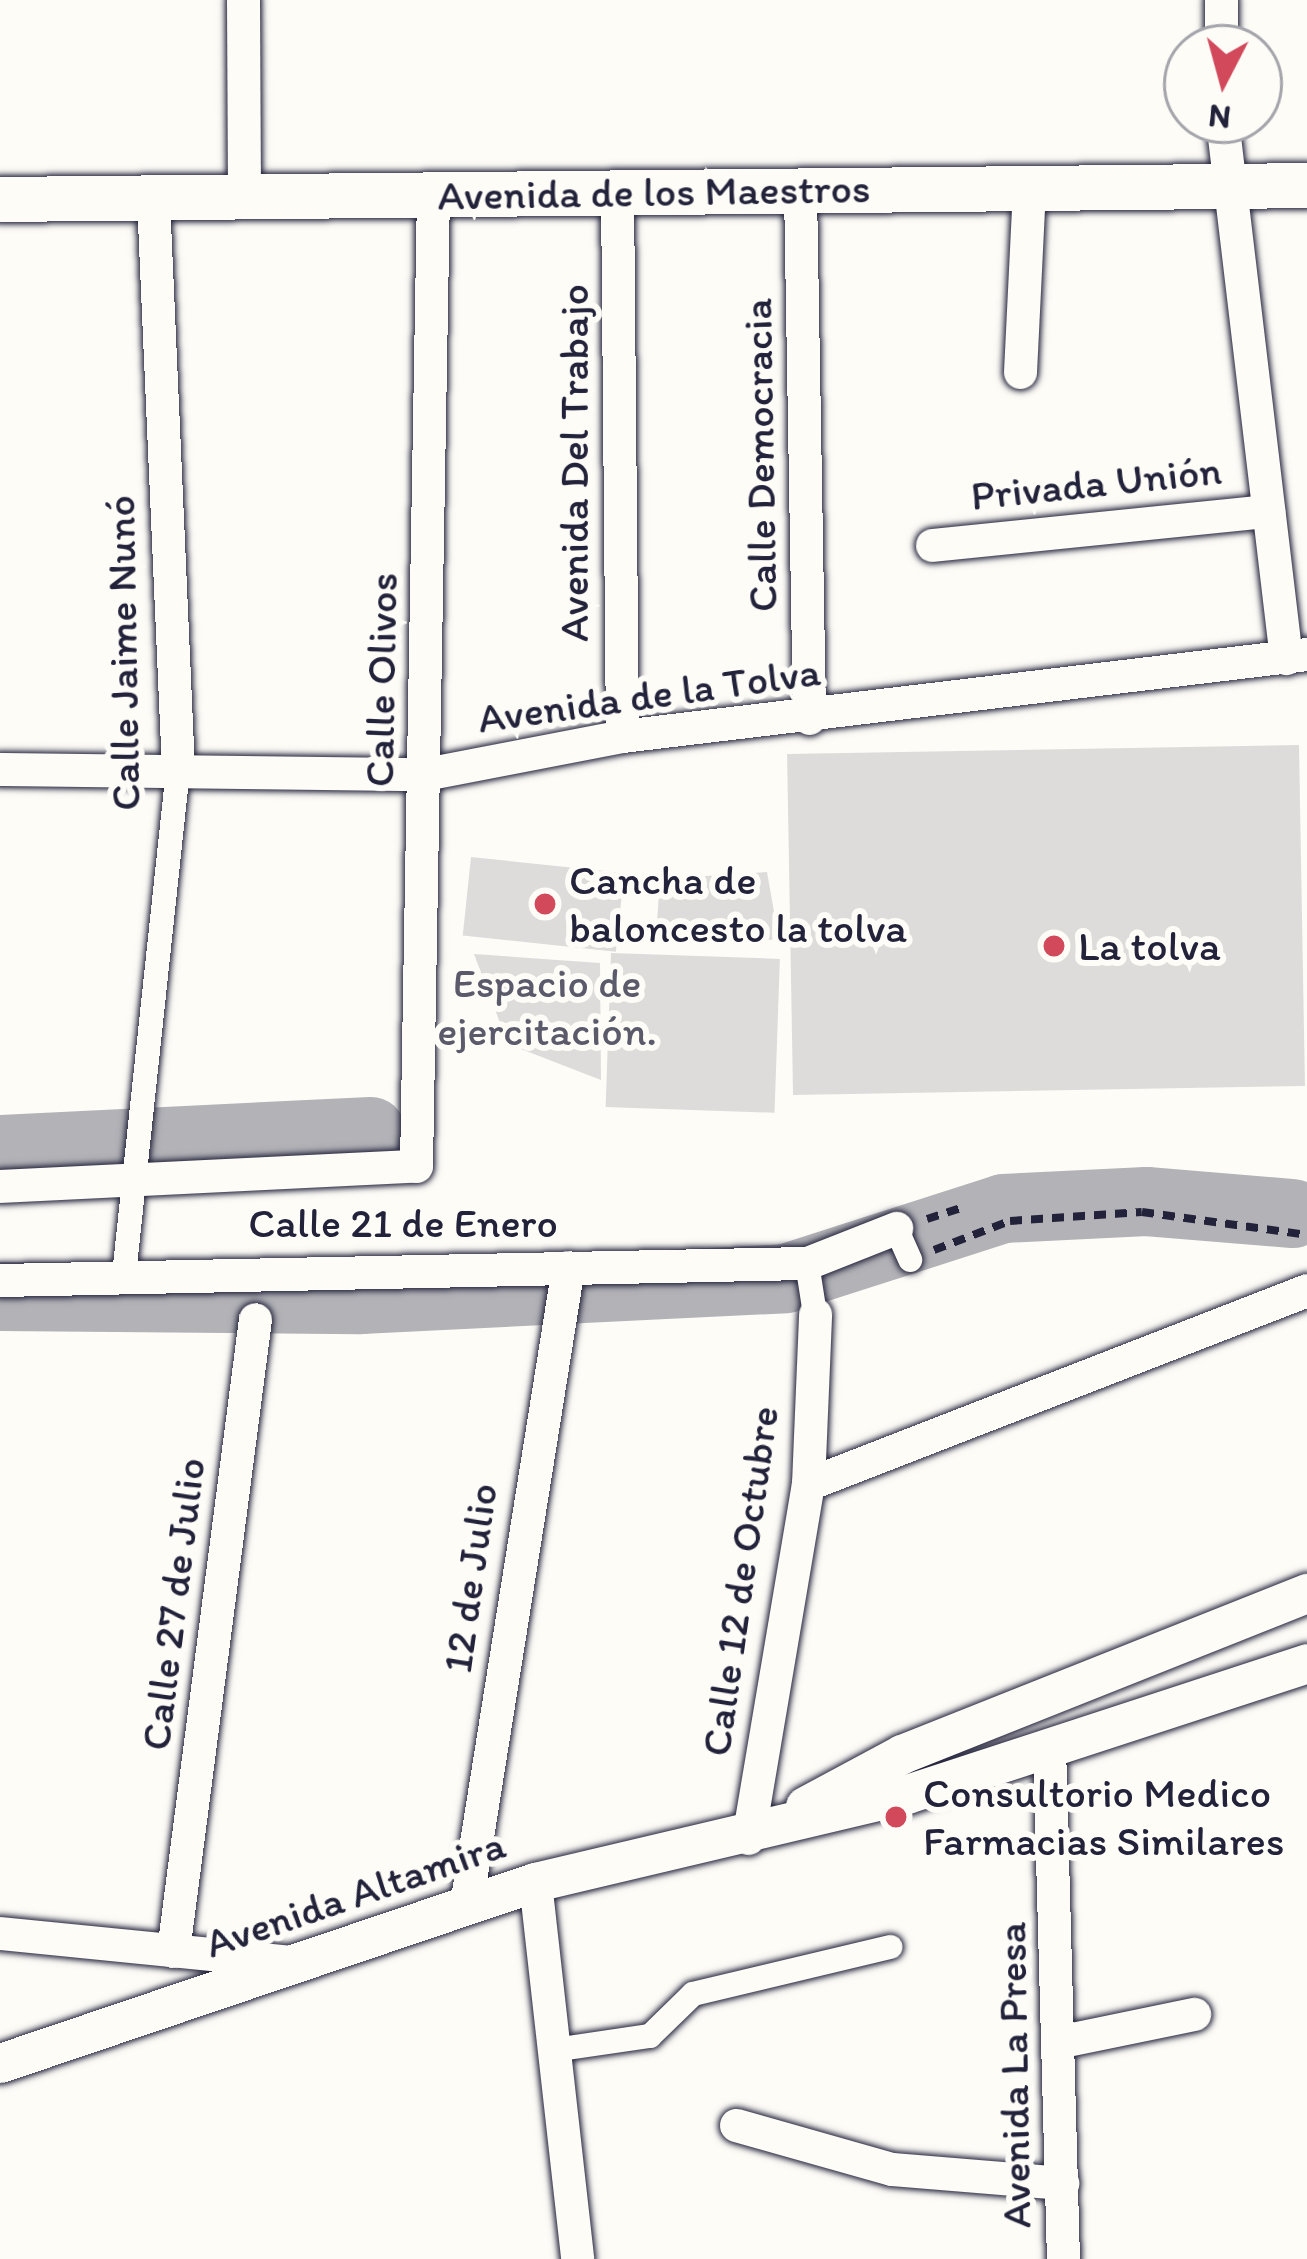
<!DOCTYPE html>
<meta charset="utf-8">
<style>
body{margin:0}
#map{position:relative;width:1307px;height:2259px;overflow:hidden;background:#fdfcf7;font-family:Itim,sans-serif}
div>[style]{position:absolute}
.green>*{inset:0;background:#dddcdb;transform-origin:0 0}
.river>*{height:69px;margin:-34.5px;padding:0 34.5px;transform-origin:34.5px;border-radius:34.5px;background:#b2b2b7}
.path>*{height:8px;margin-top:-4px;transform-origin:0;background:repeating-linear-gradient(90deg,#22223b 0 12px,transparent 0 21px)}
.roads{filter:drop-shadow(0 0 3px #22223b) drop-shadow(0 0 3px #22223b)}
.pedestrian>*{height:24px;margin:-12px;padding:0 12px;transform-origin:12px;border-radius:12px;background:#fdfcf7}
.minor>*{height:33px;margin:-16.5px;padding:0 16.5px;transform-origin:16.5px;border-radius:16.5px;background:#fdfcf7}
.tertiary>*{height:39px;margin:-19.5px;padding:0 19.5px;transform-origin:19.5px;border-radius:19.5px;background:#fdfcf7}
.secondary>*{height:45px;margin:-22.5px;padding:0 22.5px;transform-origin:22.5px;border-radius:22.5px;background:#fdfcf7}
.dots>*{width:33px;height:33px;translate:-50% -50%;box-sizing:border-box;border:6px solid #fdfcf7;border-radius:50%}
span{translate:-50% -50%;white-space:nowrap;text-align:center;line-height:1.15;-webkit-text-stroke:12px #fdfcf7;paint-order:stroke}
.street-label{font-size:42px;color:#22223b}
.poi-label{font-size:42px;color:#22223b}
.left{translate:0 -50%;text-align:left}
.park-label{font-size:42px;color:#5a5a6b}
.north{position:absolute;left:1163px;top:24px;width:120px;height:120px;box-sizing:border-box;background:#fdfcf7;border:3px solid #a5a5ac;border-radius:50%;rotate:186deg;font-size:33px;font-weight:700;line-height:48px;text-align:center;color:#22223b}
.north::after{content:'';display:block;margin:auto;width:42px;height:54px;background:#d1495b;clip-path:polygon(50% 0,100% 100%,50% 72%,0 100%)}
</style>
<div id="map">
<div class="green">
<div style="left:1299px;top:745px;width:341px;height:512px;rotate:89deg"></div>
<div style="left:471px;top:857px;width:154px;height:79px;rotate:6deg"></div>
<div style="clip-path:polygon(767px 872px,779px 940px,656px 936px,660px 879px)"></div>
<div style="left:611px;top:953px;width:169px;height:154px;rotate:2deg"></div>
<div style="clip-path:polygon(474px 954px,600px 963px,601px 1080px,508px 1044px)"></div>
</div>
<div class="river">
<div style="left:0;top:1149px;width:371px;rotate:-2.8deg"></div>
<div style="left:0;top:1296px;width:360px;rotate:0.5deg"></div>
<div style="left:360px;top:1299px;width:426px;rotate:-2.8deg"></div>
<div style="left:785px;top:1278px;width:229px;rotate:-17.8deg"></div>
<div style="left:1003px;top:1208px;width:143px;rotate:-2.8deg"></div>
<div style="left:1146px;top:1201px;width:147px;rotate:4.7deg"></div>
</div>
<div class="path">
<div style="left:927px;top:1219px;width:40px;rotate:-18deg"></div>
<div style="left:934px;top:1250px;width:81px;rotate:-20.9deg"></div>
<div style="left:1010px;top:1221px;width:132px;rotate:-3.9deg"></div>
<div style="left:1142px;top:1212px;width:161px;rotate:7.9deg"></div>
</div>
<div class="roads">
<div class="pedestrian">
<div style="left:896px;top:1228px;width:35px;rotate:66deg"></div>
<div style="left:807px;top:1263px;width:52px;rotate:81.1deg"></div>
<div style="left:124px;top:1275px;width:508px;rotate:-83.9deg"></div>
<div style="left:554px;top:2050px;width:97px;rotate:-8.3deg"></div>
<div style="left:650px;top:2036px;width:60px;rotate:-44.3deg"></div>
<div style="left:693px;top:1994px;width:203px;rotate:-13.4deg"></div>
</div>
<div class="minor">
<div style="left:243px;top:0;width:199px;rotate:89.7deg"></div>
<div style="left:1221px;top:0;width:48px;rotate:90deg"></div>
<div style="left:1222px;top:120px;width:542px;rotate:83.22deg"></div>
<div style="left:617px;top:189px;width:547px;rotate:89.48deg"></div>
<div style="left:800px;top:190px;width:528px;rotate:89.02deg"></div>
<div style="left:153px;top:199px;width:572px;rotate:87.49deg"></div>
<div style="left:1020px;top:372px;width:185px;rotate:-87.2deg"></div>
<div style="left:932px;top:545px;width:338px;rotate:-5.8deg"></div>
<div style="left:0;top:769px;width:425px;rotate:0.7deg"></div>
<div style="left:425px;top:774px;width:201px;rotate:-10.9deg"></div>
<div style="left:622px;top:736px;width:690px;rotate:-6.83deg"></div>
<div style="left:0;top:1186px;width:416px;rotate:-2.8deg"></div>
<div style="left:416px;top:1166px;width:971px;rotate:-89deg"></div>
<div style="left:0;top:1280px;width:807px;rotate:-1.21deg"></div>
<div style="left:807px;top:1263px;width:96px;rotate:-21.5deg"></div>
<div style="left:808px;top:1484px;width:535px;rotate:-21.24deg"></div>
<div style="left:1049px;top:1746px;width:513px;rotate:88.44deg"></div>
<div style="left:748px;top:1838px;width:359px;rotate:-80.4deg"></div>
<div style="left:808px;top:1484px;width:170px;rotate:-87.6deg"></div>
<div style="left:535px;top:1882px;width:379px;rotate:83.6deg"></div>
<div style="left:466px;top:1905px;width:646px;rotate:-80.92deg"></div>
<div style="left:0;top:1933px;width:291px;rotate:5.7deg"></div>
<div style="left:173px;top:1951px;width:637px;rotate:-82.61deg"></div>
<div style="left:1062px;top:2041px;width:135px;rotate:-11.6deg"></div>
<div style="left:736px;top:2125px;width:162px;rotate:15.8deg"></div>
<div style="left:892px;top:2169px;width:171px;rotate:4.7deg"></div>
</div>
<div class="tertiary">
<div style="left:805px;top:1806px;width:110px;rotate:-28.2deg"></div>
<div style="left:902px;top:1754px;width:436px;rotate:-21.7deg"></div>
<div style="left:0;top:2063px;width:565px;rotate:-18.69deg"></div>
<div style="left:535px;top:1882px;width:382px;rotate:-13.3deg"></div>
<div style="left:907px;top:1794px;width:421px;rotate:-18.1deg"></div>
</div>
<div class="secondary">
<div style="left:0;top:199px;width:1307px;rotate:-0.61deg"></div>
</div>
</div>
<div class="dots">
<div style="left:545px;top:904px;background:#d1495b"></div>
<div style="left:1054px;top:946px;background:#d1495b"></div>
<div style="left:896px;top:1817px;background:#d1495b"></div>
</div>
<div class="street-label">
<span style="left:654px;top:192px;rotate:-1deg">Avenida de los Maestros</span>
<span style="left:760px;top:455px;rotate:-91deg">Calle Democracia</span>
<span style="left:574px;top:463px;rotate:-90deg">Avenida Del Trabajo</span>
<span style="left:1096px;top:483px;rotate:-6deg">Privada Unión</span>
<span style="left:123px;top:653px;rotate:-91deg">Calle Jaime Nunó</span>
<span style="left:381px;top:680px;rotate:-89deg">Calle Olivos</span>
<span style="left:649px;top:695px;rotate:-8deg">Avenida de la Tolva</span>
<span style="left:403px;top:1223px">Calle 21 de Enero</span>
<span style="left:470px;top:1578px;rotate:-82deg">12 de Julio</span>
<span style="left:740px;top:1581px;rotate:-82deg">Calle 12 de Octubre</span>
<span style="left:173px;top:1604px;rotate:-83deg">Calle 27 de Julio</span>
<span style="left:355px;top:1894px;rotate:-19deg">Avenida Altamira</span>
<span style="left:1014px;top:2075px;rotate:-91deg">Avenida La Presa</span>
</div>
<div class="poi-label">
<span class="left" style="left:569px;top:904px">Cancha de<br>baloncesto la tolva</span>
<span class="left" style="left:1078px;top:946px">La tolva</span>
<span class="left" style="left:923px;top:1817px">Consultorio Medico<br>Farmacias Similares</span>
</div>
<div class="park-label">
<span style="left:547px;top:1007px">Espacio de<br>ejercitación.</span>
</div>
<div class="north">N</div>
</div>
